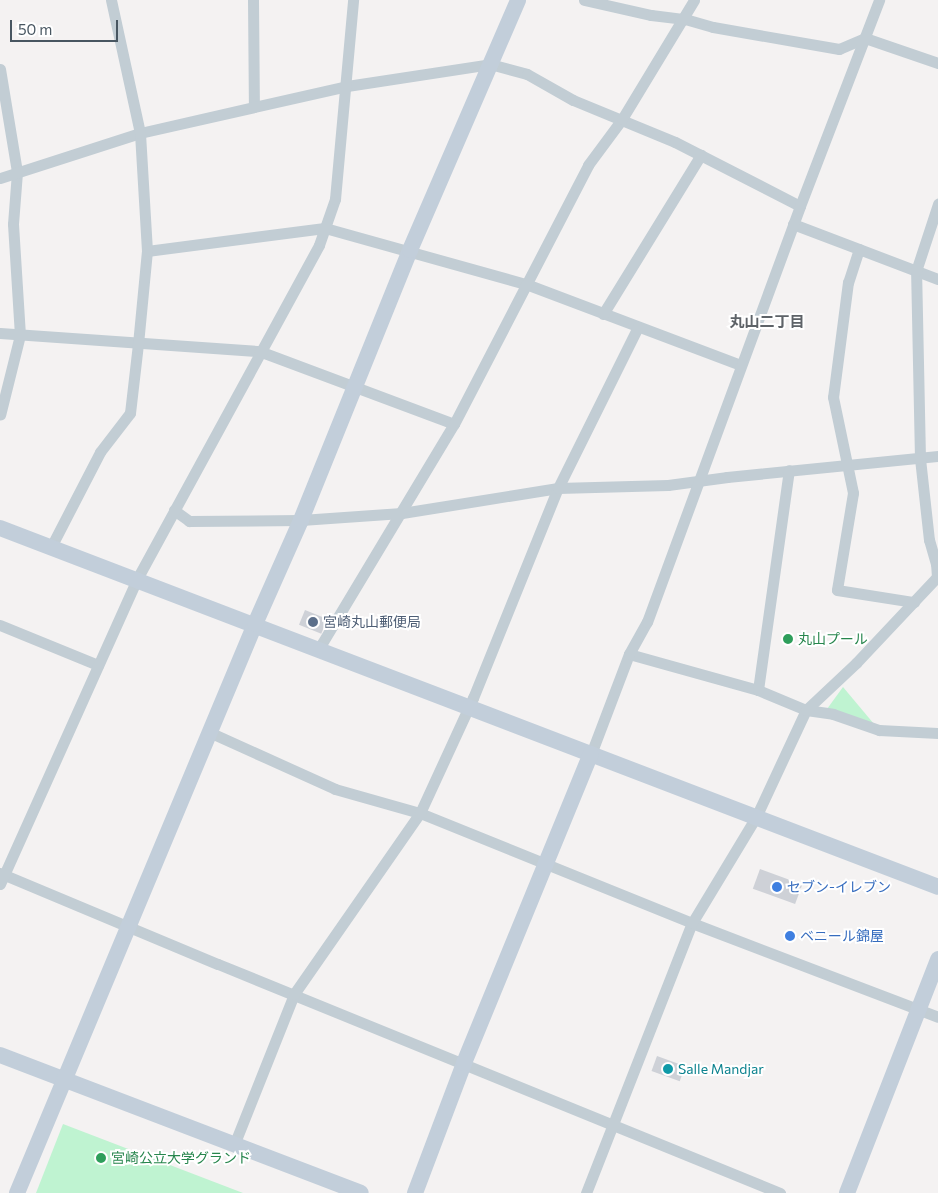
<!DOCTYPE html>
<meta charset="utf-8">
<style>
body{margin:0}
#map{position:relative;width:938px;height:1193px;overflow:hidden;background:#f4f2f2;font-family:Commissioner,"Noto Sans JP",sans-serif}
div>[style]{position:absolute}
.green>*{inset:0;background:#bff3d1}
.building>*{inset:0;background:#ced1d7;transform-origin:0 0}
.street>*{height:11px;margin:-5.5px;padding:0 5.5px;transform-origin:5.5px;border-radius:5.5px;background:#c2cdd4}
.secondary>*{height:16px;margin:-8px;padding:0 8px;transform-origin:8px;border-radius:8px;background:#c2ceda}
.dots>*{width:14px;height:14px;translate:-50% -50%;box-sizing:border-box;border:2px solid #fff;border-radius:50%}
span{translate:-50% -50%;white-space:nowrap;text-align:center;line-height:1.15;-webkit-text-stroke:4px #fff;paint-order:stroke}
.service-label{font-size:14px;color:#4e5e75}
.left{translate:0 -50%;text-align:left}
.leisure-label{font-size:14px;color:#27864d}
.shop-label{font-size:14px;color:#366cbe}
.culture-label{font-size:14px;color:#0d838f}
.neighbourhood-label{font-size:15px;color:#5e6368;font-weight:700}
.scale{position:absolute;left:10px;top:20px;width:108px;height:22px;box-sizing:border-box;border:2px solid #485661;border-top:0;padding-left:6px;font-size:15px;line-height:18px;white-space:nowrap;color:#485661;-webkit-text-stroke:4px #fff;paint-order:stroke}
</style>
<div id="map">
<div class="green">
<div style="clip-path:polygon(843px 687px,874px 724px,827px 709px)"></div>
<div style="clip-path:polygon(63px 1124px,243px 1193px,36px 1193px)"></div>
</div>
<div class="building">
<div style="left:305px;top:610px;width:24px;height:16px;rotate:22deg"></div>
<div style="left:760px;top:869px;width:45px;height:21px;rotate:20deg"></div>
<div style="left:657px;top:1056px;width:30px;height:16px;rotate:20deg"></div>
</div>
<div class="street">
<div style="left:253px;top:0;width:107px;rotate:89.5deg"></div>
<div style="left:584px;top:0;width:69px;rotate:12.6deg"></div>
<div style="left:651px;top:15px;width:34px;rotate:7deg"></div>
<div style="left:685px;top:19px;width:29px;rotate:16deg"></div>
<div style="left:713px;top:27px;width:128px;rotate:9.9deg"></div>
<div style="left:839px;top:49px;width:28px;rotate:-23deg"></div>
<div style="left:865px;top:38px;width:77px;rotate:18.9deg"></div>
<div style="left:0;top:69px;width:104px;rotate:80.6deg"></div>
<div style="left:17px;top:172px;width:52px;rotate:94.4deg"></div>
<div style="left:13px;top:224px;width:111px;rotate:86.4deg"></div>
<div style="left:20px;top:335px;width:82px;rotate:104deg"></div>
<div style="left:0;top:178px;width:147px;rotate:-17.8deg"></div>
<div style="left:140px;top:133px;width:212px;rotate:-12.8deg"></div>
<div style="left:347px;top:86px;width:145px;rotate:-8.7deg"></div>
<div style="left:490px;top:64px;width:38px;rotate:15deg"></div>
<div style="left:527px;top:74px;width:53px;rotate:29.5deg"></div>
<div style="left:573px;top:100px;width:110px;rotate:22.4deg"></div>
<div style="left:675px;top:142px;width:140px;rotate:27.1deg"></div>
<div style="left:793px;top:224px;width:155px;rotate:20.8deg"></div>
<div style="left:859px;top:249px;width:35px;rotate:108deg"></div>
<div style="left:848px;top:282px;width:116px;rotate:97.4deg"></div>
<div style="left:833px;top:397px;width:98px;rotate:78.2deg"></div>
<div style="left:853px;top:493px;width:98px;rotate:99.4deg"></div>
<div style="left:837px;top:590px;width:78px;rotate:8.9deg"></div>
<div style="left:147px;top:251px;width:179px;rotate:-7.4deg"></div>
<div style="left:325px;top:228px;width:209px;rotate:15.6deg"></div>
<div style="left:526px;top:284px;width:229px;rotate:20.7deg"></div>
<div style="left:603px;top:314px;width:187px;rotate:-58.4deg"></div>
<div style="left:0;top:333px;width:260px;rotate:4deg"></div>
<div style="left:259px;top:351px;width:208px;rotate:20.5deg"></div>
<div style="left:174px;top:510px;width:19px;rotate:36deg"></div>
<div style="left:189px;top:521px;width:112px;rotate:-0.5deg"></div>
<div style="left:301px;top:520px;width:101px;rotate:-4deg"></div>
<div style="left:402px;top:513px;width:158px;rotate:-9.1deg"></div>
<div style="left:558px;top:488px;width:110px;rotate:-1.6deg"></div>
<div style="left:668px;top:485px;width:60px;rotate:-7.7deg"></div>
<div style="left:727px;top:477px;width:212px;rotate:-5.7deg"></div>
<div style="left:51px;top:547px;width:107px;rotate:-62.7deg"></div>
<div style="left:100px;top:452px;width:49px;rotate:-52.4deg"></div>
<div style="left:130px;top:413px;width:69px;rotate:-83.4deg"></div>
<div style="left:138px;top:344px;width:93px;rotate:-84.5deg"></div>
<div style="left:147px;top:251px;width:118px;rotate:-93.4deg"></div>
<div style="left:140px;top:133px;width:136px;rotate:-102.3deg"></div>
<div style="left:0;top:625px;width:106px;rotate:22.2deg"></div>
<div style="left:318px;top:650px;width:264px;rotate:-59deg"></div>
<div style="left:454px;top:424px;width:292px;rotate:-62.6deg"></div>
<div style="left:588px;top:165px;width:57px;rotate:-53.5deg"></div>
<div style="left:622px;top:119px;width:139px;rotate:-58.8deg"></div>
<div style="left:629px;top:654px;width:134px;rotate:15.6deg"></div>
<div style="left:758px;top:690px;width:52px;rotate:22.6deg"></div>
<div style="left:806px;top:710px;width:27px;rotate:8deg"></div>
<div style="left:833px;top:714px;width:49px;rotate:19.2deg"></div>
<div style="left:879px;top:730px;width:59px;rotate:2.9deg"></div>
<div style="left:758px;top:690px;width:222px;rotate:-82deg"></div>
<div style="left:209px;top:732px;width:138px;rotate:24.3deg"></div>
<div style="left:335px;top:789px;width:88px;rotate:15.8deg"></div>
<div style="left:420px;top:813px;width:293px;rotate:22deg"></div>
<div style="left:692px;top:923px;width:263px;rotate:20.9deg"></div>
<div style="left:591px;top:754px;width:107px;rotate:-69.2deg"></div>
<div style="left:629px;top:654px;width:37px;rotate:-61deg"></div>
<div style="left:647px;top:622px;width:443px;rotate:-69.8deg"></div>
<div style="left:800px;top:206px;width:221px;rotate:-69deg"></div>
<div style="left:0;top:873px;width:236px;rotate:22.7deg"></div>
<div style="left:218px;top:964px;width:607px;rotate:22.17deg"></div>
<div style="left:0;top:884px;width:334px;rotate:-65.8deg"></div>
<div style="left:137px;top:579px;width:380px;rotate:-61.4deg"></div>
<div style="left:319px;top:245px;width:49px;rotate:-70.8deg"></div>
<div style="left:335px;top:199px;width:200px;rotate:-84.8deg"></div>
<div style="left:234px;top:1145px;width:162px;rotate:-68.3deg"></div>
<div style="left:294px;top:994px;width:221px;rotate:-55.2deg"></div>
<div style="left:420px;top:813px;width:127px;rotate:-65.3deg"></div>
<div style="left:473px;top:698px;width:227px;rotate:-68deg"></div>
<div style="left:558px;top:488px;width:180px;rotate:-63.6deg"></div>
<div style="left:586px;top:1193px;width:290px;rotate:-68.6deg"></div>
<div style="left:692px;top:923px;width:124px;rotate:-58.9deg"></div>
<div style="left:756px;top:817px;width:118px;rotate:-65deg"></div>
<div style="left:806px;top:710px;width:69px;rotate:-43.2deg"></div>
<div style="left:856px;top:663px;width:118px;rotate:-46.7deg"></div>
<div style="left:937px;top:577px;width:13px;rotate:-94deg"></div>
<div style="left:936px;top:564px;width:25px;rotate:-106deg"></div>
<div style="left:929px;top:540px;width:82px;rotate:-96.3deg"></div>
<div style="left:920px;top:458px;width:187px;rotate:-91.2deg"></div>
<div style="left:916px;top:271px;width:71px;rotate:-71.8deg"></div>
</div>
<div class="secondary">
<div style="left:0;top:528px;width:1004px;rotate:20.94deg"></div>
<div style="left:0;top:1055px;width:386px;rotate:20.9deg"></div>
<div style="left:17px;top:1193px;width:617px;rotate:-67.3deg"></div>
<div style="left:255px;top:624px;width:114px;rotate:-66.1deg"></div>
<div style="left:301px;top:520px;width:291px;rotate:-68deg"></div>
<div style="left:410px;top:250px;width:272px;rotate:-66.6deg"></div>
<div style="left:415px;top:1193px;width:139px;rotate:-69.3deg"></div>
<div style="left:464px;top:1063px;width:334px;rotate:-67.7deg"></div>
<div style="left:847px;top:1193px;width:251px;rotate:-68.7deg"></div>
</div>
<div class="dots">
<div style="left:313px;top:622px;background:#5c6f8a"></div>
<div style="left:788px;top:639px;background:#2e9e5b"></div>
<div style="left:777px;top:887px;background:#3f7fe0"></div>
<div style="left:790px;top:936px;background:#3f7fe0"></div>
<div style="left:668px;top:1069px;background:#0f9aa8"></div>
<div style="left:101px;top:1158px;background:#2e9e5b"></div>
</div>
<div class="service-label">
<span class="left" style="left:323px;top:622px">宮崎丸山郵便局</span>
</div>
<div class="leisure-label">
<span class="left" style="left:798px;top:639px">丸山プール</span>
<span class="left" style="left:111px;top:1158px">宮崎公立大学グランド</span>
</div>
<div class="shop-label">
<span class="left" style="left:787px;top:887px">セブン-イレブン</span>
<span class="left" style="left:800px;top:936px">ベニール錦屋</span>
</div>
<div class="culture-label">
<span class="left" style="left:678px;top:1069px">Salle Mandjar</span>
</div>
<div class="neighbourhood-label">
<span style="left:767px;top:322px">丸山二丁目</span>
</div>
<div class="scale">50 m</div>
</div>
